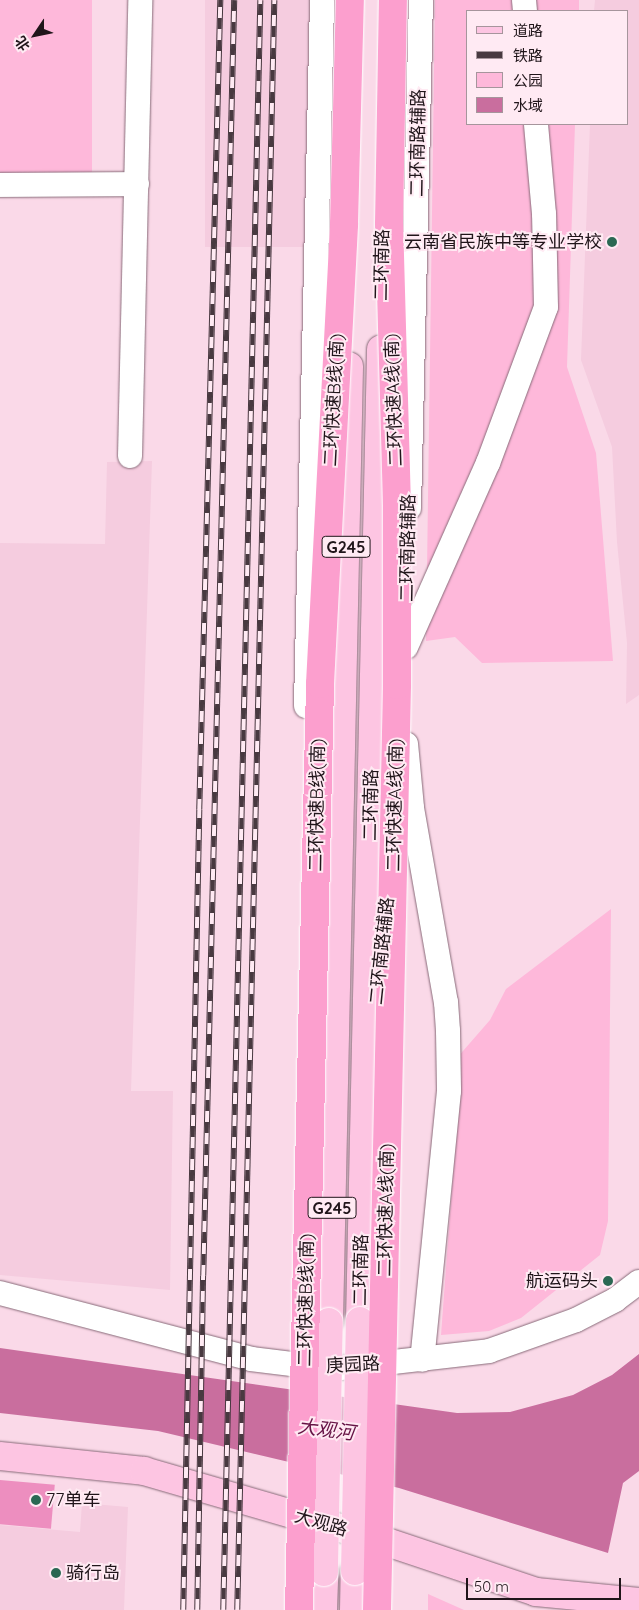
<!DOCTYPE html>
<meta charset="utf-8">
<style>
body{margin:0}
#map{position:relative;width:639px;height:1610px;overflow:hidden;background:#fad9e8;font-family:Quicksand,"Noto Sans SC",sans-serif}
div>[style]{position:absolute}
.built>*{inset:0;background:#f5ccdf;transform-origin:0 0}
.green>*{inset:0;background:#feb8da;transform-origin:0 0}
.water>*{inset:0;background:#c96e9e}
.building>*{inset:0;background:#ed8ebf;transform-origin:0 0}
.roads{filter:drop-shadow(0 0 1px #886b79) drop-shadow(0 0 1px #886b79)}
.minor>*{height:24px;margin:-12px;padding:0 12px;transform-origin:12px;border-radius:12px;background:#fff}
.major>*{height:28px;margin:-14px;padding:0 14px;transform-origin:14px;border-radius:14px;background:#fdc5e2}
.rail>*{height:5.5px;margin-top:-2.75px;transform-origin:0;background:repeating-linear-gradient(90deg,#ffeaf3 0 11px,#483940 0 22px);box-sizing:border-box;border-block:1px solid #483940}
.bridges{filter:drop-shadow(0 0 1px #fff) drop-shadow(0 0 1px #fff)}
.major-bridge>*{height:28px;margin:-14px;padding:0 14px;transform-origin:14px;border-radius:14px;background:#fdc5e2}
.highway-bridge>*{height:28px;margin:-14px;padding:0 14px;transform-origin:14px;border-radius:14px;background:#fc9fce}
.dots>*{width:14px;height:14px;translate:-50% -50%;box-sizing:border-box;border:2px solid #ffeaf3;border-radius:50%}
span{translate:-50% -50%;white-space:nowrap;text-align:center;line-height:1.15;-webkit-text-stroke:4px #ffeaf3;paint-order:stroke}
.shield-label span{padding:1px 4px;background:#ffeaf3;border:1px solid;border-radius:4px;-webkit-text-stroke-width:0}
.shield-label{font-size:16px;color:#20151a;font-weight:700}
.street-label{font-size:18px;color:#20151a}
.poi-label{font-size:18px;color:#20151a}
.right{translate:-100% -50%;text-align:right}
.left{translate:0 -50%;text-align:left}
.water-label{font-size:19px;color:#661345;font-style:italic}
.legend{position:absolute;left:466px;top:10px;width:162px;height:115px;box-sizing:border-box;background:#ffeaf3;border:1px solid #a6959c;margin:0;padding:6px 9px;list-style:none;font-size:15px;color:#20151a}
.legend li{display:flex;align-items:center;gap:10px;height:25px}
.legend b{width:25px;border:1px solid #a6959c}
.north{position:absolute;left:10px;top:10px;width:50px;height:50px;-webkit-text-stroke:4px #ffeaf3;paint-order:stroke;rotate:236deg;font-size:14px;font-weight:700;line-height:20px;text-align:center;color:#20151a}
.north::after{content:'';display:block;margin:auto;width:18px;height:22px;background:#20151a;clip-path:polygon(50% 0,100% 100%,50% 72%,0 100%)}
.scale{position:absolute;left:466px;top:1578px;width:155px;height:22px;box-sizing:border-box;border:2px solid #20151a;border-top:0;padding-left:6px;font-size:15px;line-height:18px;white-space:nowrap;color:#20151a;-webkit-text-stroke:4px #ffeaf3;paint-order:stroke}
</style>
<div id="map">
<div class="built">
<div style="left:205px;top:0;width:105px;height:247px"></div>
<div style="clip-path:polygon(595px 0,639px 0,639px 695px,626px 704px,627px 643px,617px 542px,612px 447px,581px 360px,590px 124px,628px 124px,628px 11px,594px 11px)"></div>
<div style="clip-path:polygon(152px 461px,131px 1091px,173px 1091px,170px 1290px,0 1275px,0 543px,105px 544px,107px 462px)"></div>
<div style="clip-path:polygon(82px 1503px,128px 1507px,124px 1610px,0 1610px,0 1525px,80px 1532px)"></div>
</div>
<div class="green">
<div style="left:0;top:0;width:92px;height:178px"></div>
<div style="clip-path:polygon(435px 0,579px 0,579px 11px,468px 11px,468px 124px,575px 124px,567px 367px,596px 453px,613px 661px,482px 663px,455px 637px,426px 641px)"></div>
<div style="clip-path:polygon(611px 909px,608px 1221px,600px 1255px,521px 1318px,489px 1331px,441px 1335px,457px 1121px,456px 1059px,490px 1020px,506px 989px)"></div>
<div style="clip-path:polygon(428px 1594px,464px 1610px,428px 1610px)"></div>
</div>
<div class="water">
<div style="clip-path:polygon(0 1348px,457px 1413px,510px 1412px,573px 1395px,612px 1375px,639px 1354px,639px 1471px,623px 1483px,608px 1553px,399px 1488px,158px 1431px,0 1413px)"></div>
</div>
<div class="building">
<div style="left:0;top:1480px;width:55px;height:44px;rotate:5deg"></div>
</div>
<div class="roads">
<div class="minor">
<div style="left:524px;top:0;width:11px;rotate:85deg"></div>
<div style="left:0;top:185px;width:137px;rotate:-0.4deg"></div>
<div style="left:130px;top:456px;width:456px;rotate:-88.7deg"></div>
<div style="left:409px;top:508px;width:508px;rotate:-88.65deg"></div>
<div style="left:406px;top:647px;width:201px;rotate:-66deg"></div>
<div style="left:488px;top:463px;width:166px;rotate:-69.6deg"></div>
<div style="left:546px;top:307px;width:93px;rotate:-91.2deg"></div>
<div style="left:544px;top:214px;width:90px;rotate:-95.1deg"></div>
<div style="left:306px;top:706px;width:706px;rotate:-88.7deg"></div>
<div style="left:406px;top:744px;width:64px;rotate:84.6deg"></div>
<div style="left:412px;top:808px;width:197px;rotate:80.1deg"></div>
<div style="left:446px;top:1002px;width:29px;rotate:86deg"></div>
<div style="left:448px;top:1031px;width:60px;rotate:89deg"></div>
<div style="left:449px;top:1091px;width:270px;rotate:95.7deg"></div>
<div style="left:0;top:1293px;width:260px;rotate:14.7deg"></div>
<div style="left:251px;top:1359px;width:82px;rotate:7deg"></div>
<div style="left:332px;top:1369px;width:158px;rotate:-6.5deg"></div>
<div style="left:489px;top:1351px;width:92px;rotate:-19.6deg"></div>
<div style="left:576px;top:1320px;width:44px;rotate:-27.1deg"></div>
<div style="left:615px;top:1300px;width:30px;rotate:-37deg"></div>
</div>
<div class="major">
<div style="left:360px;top:1321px;width:972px;rotate:-88.76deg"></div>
<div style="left:329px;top:1322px;width:956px;rotate:-88.8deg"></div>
<div style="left:0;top:1456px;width:145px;rotate:5.9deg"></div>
<div style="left:144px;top:1471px;width:244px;rotate:16.2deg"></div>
<div style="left:378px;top:1539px;width:167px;rotate:18.5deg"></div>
<div style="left:536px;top:1592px;width:103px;rotate:5.5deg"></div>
<div style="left:323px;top:1610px;width:38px;rotate:-88deg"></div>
<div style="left:354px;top:1610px;width:39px;rotate:-89deg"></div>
</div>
</div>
<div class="rail">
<div style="left:183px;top:1610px;width:800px;rotate:-88.85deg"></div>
<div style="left:199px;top:810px;width:810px;rotate:-88.51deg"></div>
<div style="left:197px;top:1610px;width:334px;rotate:-89deg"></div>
<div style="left:203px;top:1276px;width:1276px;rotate:-88.61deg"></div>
<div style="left:223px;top:1610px;width:1610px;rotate:-88.68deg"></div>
<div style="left:237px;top:1610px;width:1610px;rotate:-88.68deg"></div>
</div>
<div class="bridges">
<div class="major-bridge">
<div style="left:355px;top:1571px;width:250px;rotate:-88.9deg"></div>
<div style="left:324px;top:1572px;width:250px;rotate:-88.9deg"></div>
</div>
<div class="highway-bridge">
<div style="left:299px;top:1610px;width:926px;rotate:-88.7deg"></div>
<div style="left:320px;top:684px;width:461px;rotate:-87deg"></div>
<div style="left:344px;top:224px;width:224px;rotate:-88.5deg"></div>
<div style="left:377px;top:1610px;width:925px;rotate:-88.76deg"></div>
<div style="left:397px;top:685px;width:179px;rotate:-90deg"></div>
<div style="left:397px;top:506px;width:282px;rotate:-91.6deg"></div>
<div style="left:389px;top:224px;width:224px;rotate:-89deg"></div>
</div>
</div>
<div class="dots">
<div style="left:612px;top:242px;background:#2b6853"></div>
<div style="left:608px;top:1281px;background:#2b6853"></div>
<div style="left:36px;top:1500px;background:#2b6853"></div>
<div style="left:56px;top:1573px;background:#2b6853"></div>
</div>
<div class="shield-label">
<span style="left:346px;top:547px">G245</span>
<span style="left:332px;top:1208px">G245</span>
</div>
<div class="street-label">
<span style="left:418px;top:143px;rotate:-89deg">二环南路辅路</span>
<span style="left:382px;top:265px;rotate:-89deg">二环南路</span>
<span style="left:334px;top:400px;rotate:-87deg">二环快速B线(南)</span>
<span style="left:394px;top:400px;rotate:-92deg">二环快速A线(南)</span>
<span style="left:408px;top:548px;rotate:-89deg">二环南路辅路</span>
<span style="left:317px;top:805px;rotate:-89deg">二环快速B线(南)</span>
<span style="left:371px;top:805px;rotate:-89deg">二环南路</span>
<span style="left:395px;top:805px;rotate:-89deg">二环快速A线(南)</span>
<span style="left:382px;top:951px;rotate:-84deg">二环南路辅路</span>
<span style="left:386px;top:1210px;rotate:-89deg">二环快速A线(南)</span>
<span style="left:361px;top:1270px;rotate:-89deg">二环南路</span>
<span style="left:306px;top:1300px;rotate:-89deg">二环快速B线(南)</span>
<span style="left:353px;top:1365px;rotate:-3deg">庚园路</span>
<span style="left:321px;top:1523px;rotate:16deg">大观路</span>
</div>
<div class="poi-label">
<span class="right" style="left:602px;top:242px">云南省民族中等专业学校</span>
<span class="right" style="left:598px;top:1281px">航运码头</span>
<span class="left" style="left:46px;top:1500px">77单车</span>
<span class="left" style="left:66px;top:1573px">骑行岛</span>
</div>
<div class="water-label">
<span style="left:326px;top:1430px;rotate:7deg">大观河</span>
</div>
<ul class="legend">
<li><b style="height:6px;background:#fdc5e2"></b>道路</li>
<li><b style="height:6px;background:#483940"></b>铁路</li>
<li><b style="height:14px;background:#feb8da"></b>公园</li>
<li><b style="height:14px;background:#c96e9e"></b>水域</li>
</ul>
<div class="north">北</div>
<div class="scale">50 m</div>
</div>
